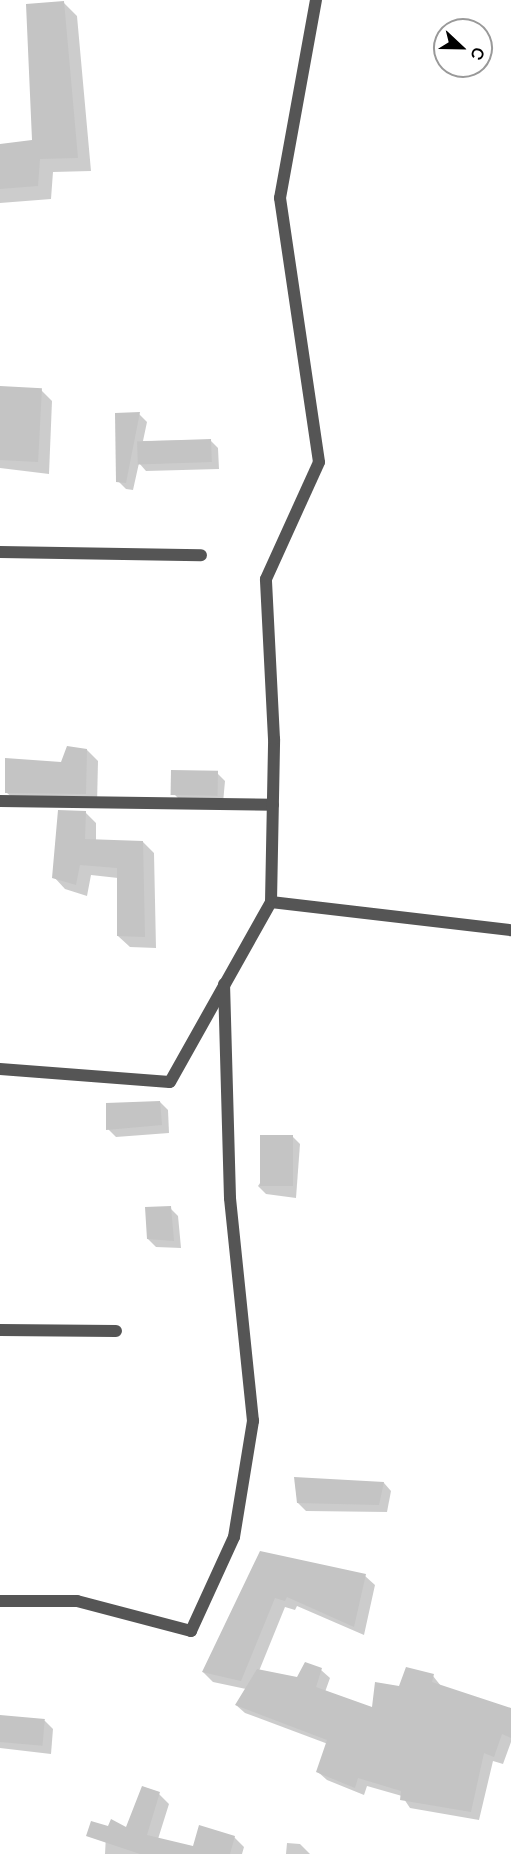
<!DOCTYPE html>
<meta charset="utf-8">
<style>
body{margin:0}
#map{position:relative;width:511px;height:1854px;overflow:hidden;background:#fff;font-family:Manrope,sans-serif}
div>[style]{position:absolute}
.shadow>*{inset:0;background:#0003}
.building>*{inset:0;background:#c4c4c4;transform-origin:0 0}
.street>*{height:12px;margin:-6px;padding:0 6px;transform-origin:6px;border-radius:6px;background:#555}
span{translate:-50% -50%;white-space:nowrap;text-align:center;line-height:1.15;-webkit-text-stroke:5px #fff;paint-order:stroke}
.north{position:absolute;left:433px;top:18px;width:60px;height:60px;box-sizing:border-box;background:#fff;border:2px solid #999;border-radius:50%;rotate:112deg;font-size:16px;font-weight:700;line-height:24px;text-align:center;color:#000}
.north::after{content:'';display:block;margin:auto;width:21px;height:27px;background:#000;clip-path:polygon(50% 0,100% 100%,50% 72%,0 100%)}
</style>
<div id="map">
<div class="shadow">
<div style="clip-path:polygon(63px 2px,77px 16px,91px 171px,53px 172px,51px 199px,0 203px,0 145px,34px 141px)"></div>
<div style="clip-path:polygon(0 387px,41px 390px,52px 401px,49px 474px,0 468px)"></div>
<div style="clip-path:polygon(139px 414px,147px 422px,143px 441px,210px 440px,218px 448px,219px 469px,146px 471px,139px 463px,133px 490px,126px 489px,118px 481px)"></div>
<div style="clip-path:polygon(87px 750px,98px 761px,97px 805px,18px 803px,6px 792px)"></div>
<div style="clip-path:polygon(217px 773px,225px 781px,223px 803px,183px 803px,175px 795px)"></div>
<div style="clip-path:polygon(85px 812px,96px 823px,96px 841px,143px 842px,154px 853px,156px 948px,130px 947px,118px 936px,118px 878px,91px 875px,87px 896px,65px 889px,54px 877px)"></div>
<div style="clip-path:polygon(160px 1102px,168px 1110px,169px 1133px,116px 1137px,108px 1129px)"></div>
<div style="clip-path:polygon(292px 1136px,300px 1144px,296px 1198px,266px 1194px,258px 1186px)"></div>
<div style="clip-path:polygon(170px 1208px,178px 1216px,181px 1248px,156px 1247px,148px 1239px)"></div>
<div style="clip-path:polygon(384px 1483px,391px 1491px,387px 1512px,306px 1511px,298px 1503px)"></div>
<div style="clip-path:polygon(260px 1553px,365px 1576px,375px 1585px,364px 1635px,297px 1606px,295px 1610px,285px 1607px,259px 1671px,298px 1679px,321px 1670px,330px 1678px,325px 1692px,374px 1709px,400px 1687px,433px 1676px,441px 1686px,511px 1709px,511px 1742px,503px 1764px,493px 1761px,479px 1820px,410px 1808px,402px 1796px,367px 1786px,364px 1795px,327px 1780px,318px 1772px,328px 1744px,245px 1713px,236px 1705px,246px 1689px,213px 1682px,203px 1672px)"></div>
<div style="clip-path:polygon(0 1716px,45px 1721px,53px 1729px,51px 1754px,0 1748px)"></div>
<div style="clip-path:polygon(159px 1794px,169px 1804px,158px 1839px,195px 1847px,234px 1837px,244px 1847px,242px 1854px,105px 1854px,106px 1835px,127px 1829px)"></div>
<div style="clip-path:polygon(287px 1843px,300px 1844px,310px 1854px,286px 1854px)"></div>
</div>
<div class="building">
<div style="clip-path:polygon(64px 1px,78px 158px,40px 159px,38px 186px,0 189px,0 144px,32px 140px,26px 4px)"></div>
<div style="left:0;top:386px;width:42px;height:74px;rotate:3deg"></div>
<div style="clip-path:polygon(140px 412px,126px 483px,116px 482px,115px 413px)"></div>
<div style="left:211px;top:439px;width:23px;height:74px;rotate:88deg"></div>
<div style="clip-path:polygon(67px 746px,87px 749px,86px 794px,5px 793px,5px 758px,61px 762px)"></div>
<div style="left:171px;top:770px;width:47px;height:25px;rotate:1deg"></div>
<div style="clip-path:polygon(58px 810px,86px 811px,85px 839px,143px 841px,145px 937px,117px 936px,117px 868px,80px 865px,76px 885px,52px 878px)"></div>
<div style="clip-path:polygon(160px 1101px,162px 1125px,106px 1130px,106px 1103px)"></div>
<div style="left:260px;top:1135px;width:33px;height:51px"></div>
<div style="clip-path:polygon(171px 1206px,174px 1241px,147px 1239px,145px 1207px)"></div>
<div style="clip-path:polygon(294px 1477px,384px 1482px,379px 1505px,297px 1503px)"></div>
<div style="clip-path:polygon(260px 1551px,366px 1574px,354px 1627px,287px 1597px,285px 1601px,275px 1598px,241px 1681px,202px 1672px)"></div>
<div style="clip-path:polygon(305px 1662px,322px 1668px,316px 1687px,372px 1707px,375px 1682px,399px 1686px,406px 1667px,434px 1674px,432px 1682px,511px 1708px,511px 1738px,502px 1734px,494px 1757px,484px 1753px,471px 1812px,400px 1800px,401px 1791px,358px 1778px,355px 1788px,316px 1772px,327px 1740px,235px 1705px,257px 1669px,297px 1677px)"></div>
<div style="left:0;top:1715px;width:45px;height:27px;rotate:5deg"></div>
<div style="clip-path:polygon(142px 1786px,160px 1792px,147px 1835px,193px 1846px,199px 1825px,235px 1836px,230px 1854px,140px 1854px,86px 1836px,91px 1821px,108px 1826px,111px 1819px,126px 1827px)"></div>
</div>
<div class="street">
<div style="left:0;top:552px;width:201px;rotate:0.9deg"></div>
<div style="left:0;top:801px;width:273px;rotate:0.8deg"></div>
<div style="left:271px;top:902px;width:242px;rotate:6.7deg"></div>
<div style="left:0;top:1069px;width:170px;rotate:4.4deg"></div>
<div style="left:170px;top:1082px;width:206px;rotate:-60.7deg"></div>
<div style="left:271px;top:902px;width:163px;rotate:-88.9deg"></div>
<div style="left:274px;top:739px;width:160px;rotate:-92.9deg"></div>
<div style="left:266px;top:579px;width:128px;rotate:-65.6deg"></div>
<div style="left:319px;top:462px;width:267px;rotate:-98.4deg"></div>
<div style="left:280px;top:198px;width:201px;rotate:-79.7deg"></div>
<div style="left:0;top:1330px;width:116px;rotate:0.5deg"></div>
<div style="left:0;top:1601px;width:77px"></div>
<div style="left:77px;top:1601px;width:118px;rotate:14.7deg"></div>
<div style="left:191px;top:1631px;width:103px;rotate:-65.4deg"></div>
<div style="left:234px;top:1537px;width:118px;rotate:-80.7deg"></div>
<div style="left:253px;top:1421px;width:224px;rotate:-95.9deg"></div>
<div style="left:230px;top:1198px;width:214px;rotate:-91.6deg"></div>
</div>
<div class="north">С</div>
</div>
